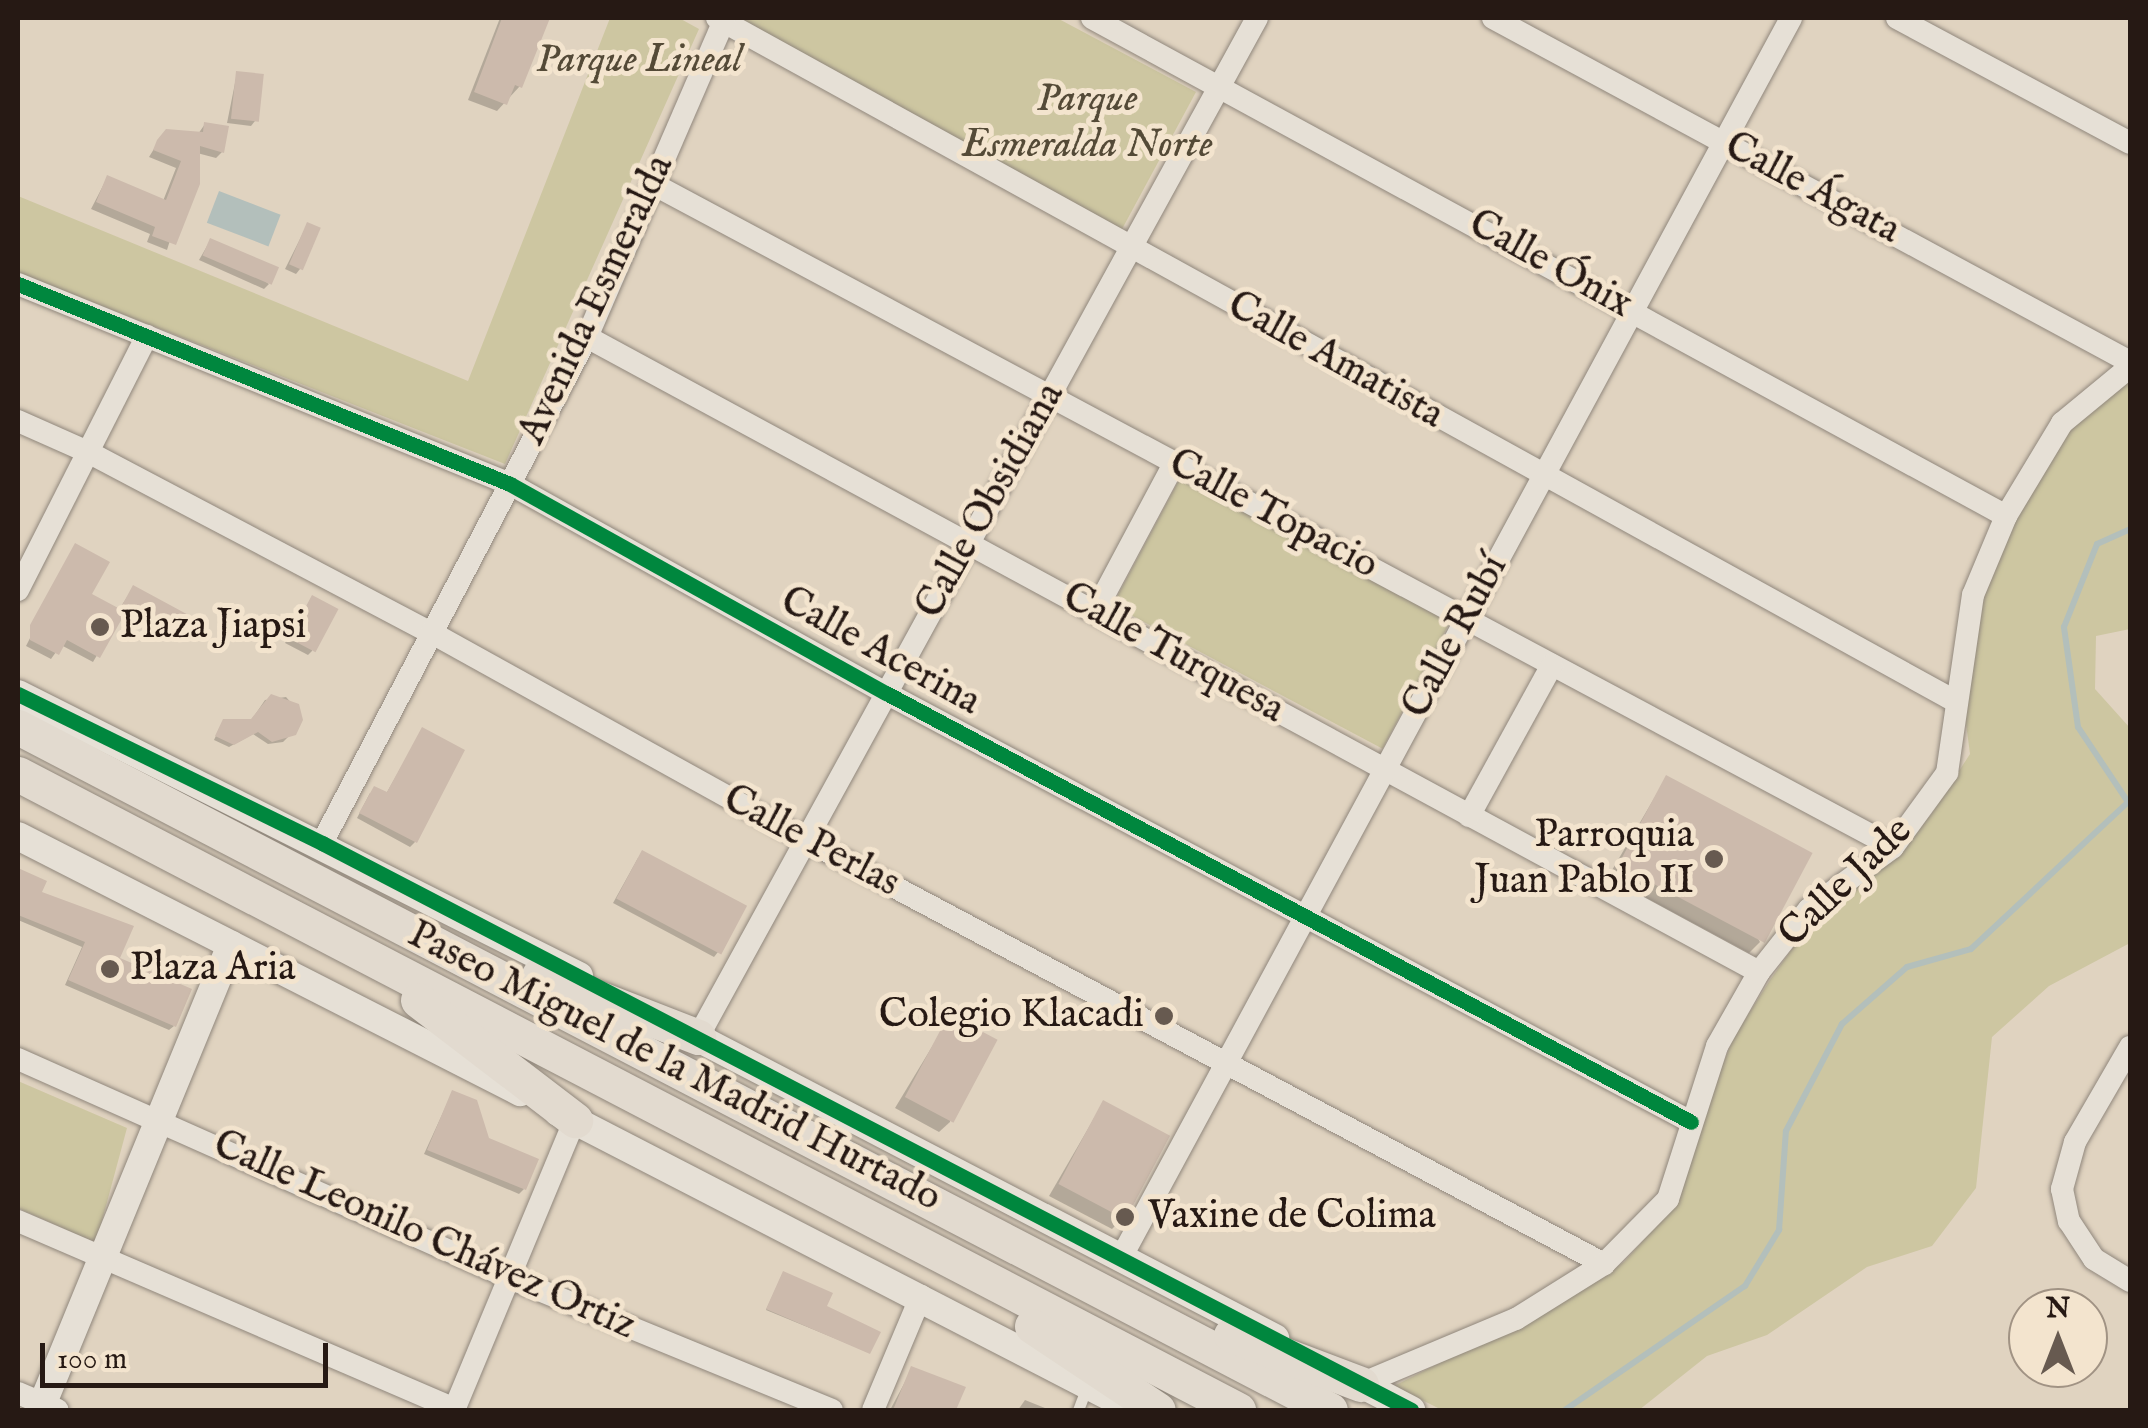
<!DOCTYPE html>
<meta charset="utf-8">
<style>
body{margin:0}
#map{position:relative;width:2148px;height:1428px;overflow:hidden;background:#e0d3c0;font-family:"IM FELL English",serif}
div>[style]{position:absolute}
.green>*{inset:0;background:#cdc6a1;transform-origin:0 0}
.water>*{inset:0;background:#b3bfbb;transform-origin:0 0}
.shadow>*{inset:0;background:#0003}
.stream>*{height:6px;margin:-3px;padding:0 3px;transform-origin:3px;border-radius:3px;background:#b3bfbb}
.building>*{inset:0;background:#ccbaac;transform-origin:0 0}
.roads{filter:drop-shadow(0 0 2px #90877c) drop-shadow(0 0 2px #90877c)}
.service>*{height:11px;margin:-5.5px;padding:0 5.5px;transform-origin:5.5px;border-radius:5.5px;background:#e6e0d6}
.minor>*{height:22px;margin:-11px;padding:0 11px;transform-origin:11px;border-radius:11px;background:#e6e0d6}
.tertiary>*{height:28px;margin:-14px;padding:0 14px;transform-origin:14px;border-radius:14px;background:#e6e0d6}
.trunk>*{height:35px;margin:-17.5px;padding:0 17.5px;transform-origin:17.5px;border-radius:17.5px;background:#e2dacf}
.cycleway>*{height:15px;margin:-7.5px;padding:0 7.5px;transform-origin:7.5px;border-radius:7.5px;background:#00873e}
.dots>*{width:28px;height:28px;translate:-50% -50%;box-sizing:border-box;border:5px solid #f3e4ce;border-radius:50%}
span{translate:-50% -50%;white-space:nowrap;text-align:center;line-height:1.15;-webkit-text-stroke:10px #f3e4ce;paint-order:stroke}
.park-label{font-size:40px;color:#544a37;font-style:italic}
.street-label{font-size:40px;color:#261914}
.poi-label{font-size:40px;color:#261914}
.left{translate:0 -50%;text-align:left}
.right{translate:-100% -50%;text-align:right}
.frame{position:absolute;inset:0;border:20px solid #261914;pointer-events:none}
.north{position:absolute;left:2008px;top:1288px;width:100px;height:100px;box-sizing:border-box;background:#f3e4ce;border:2px solid #a19384;border-radius:50%;rotate:0deg;font-size:28px;font-weight:700;line-height:40px;text-align:center;color:#261914}
.north::after{content:'';display:block;margin:auto;width:35px;height:45px;background:#675a50;clip-path:polygon(50% 0,100% 100%,50% 72%,0 100%)}
.scale{position:absolute;left:40px;top:1343px;width:288px;height:45px;box-sizing:border-box;border:5px solid #261914;border-top:0;padding-left:12px;font-size:30px;line-height:35px;white-space:nowrap;color:#261914;-webkit-text-stroke:8px #f3e4ce;paint-order:stroke}
</style>
<div id="map">
<div class="green">
<div style="clip-path:polygon(610px 18px,679px 18px,699px 29px,505px 464px,18px 273px,18px 196px,468px 381px)"></div>
<div style="clip-path:polygon(738px 18px,1057px 18px,1196px 92px,1121px 231px)"></div>
<div style="clip-path:polygon(2130px 380px,2130px 629px,2096px 636px,2095px 689px,2130px 728px,2130px 943px,2049px 986px,1992px 1037px,1976px 1188px,1932px 1246px,1867px 1267px,1767px 1335px,1707px 1356px,1639px 1410px,1442px 1410px,1394px 1386px,1567px 1299px,1624px 1262px,1679px 1201px,1709px 1098px,1734px 1037px,1770px 980px,1801px 936px,1930px 816px,1970px 754px,1965px 716px,1984px 597px,2014px 520px,2066px 432px)"></div>
<div style="left:1180px;top:478px;width:306px;height:144px;rotate:28deg"></div>
<div style="clip-path:polygon(18px 1081px,127px 1128px,96px 1243px,18px 1208px)"></div>
</div>
<div class="water">
<div style="left:219px;top:191px;width:66px;height:34px;rotate:21deg"></div>
</div>
<div class="shadow">
<div style="clip-path:polygon(500px 18px,548px 18px,520px 86px,497px 111px,468px 100px)"></div>
<div style="clip-path:polygon(237px 73px,255px 121px,251px 126px,227px 123px)"></div>
<div style="clip-path:polygon(205px 124px,222px 152px,216px 158px,197px 153px,167px 250px,147px 242px,150px 234px,91px 209px,107px 178px,163px 201px,176px 168px,149px 157px,160px 139px,198px 134px)"></div>
<div style="clip-path:polygon(307px 225px,300px 269px,296px 274px,285px 269px)"></div>
<div style="clip-path:polygon(210px 241px,269px 284px,264px 289px,199px 260px)"></div>
<div style="clip-path:polygon(75px 549px,88px 595px,118px 611px,133px 588px,182px 634px,177px 640px,130px 615px,119px 618px,93px 662px,61px 645px,51px 659px,26px 646px)"></div>
<div style="clip-path:polygon(312px 598px,312px 651px,308px 655px,285px 643px)"></div>
<div style="clip-path:polygon(286px 697px,300px 713px,298px 727px,283px 742px,268px 744px,253px 734px,229px 747px,214px 740px,221px 725px,250px 722px,265px 700px)"></div>
<div style="clip-path:polygon(422px 730px,415px 842px,410px 847px,357px 818px,370px 793px,386px 794px)"></div>
<div style="clip-path:polygon(1666px 778px,1760px 942px,1749px 953px,1608px 877px)"></div>
<div style="clip-path:polygon(638px 858px,718px 952px,714px 957px,613px 903px)"></div>
<div style="clip-path:polygon(18px 871px,44px 883px,39px 894px,117px 959px,174px 1026px,169px 1030px,65px 985px,82px 947px,18px 920px)"></div>
<div style="clip-path:polygon(950px 1017px,950px 1122px,939px 1132px,895px 1108px)"></div>
<div style="clip-path:polygon(452px 1093px,524px 1189px,519px 1194px,424px 1154px)"></div>
<div style="clip-path:polygon(1103px 1103px,1123px 1218px,1112px 1229px,1049px 1196px)"></div>
<div style="clip-path:polygon(782px 1275px,824px 1308px,868px 1352px,766px 1310px)"></div>
<div style="clip-path:polygon(912px 1369px,962px 1389px,954px 1410px,890px 1410px)"></div>
<div style="clip-path:polygon(1025px 1400px,1050px 1410px,1018px 1410px)"></div>
</div>
<div class="stream">
<div style="left:1565px;top:1410px;width:219px;rotate:-34.6deg"></div>
<div style="left:1745px;top:1286px;width:66px;rotate:-58.7deg"></div>
<div style="left:1779px;top:1230px;width:99px;rotate:-86deg"></div>
<div style="left:1786px;top:1131px;width:121px;rotate:-62.4deg"></div>
<div style="left:1842px;top:1024px;width:86px;rotate:-41.2deg"></div>
<div style="left:1907px;top:967px;width:66px;rotate:-15.7deg"></div>
<div style="left:1971px;top:949px;width:215px;rotate:-43.1deg"></div>
<div style="left:2128px;top:802px;width:90px;rotate:-123.7deg"></div>
<div style="left:2078px;top:727px;width:101px;rotate:-98deg"></div>
<div style="left:2064px;top:627px;width:89px;rotate:-68.3deg"></div>
<div style="left:2097px;top:544px;width:36px;rotate:-24deg"></div>
</div>
<div class="building">
<div style="clip-path:polygon(502px 18px,550px 18px,522px 88px,515px 85px,507px 105px,474px 92px)"></div>
<div style="left:236px;top:71px;width:28px;height:48px;rotate:6deg"></div>
<div style="clip-path:polygon(204px 122px,229px 126px,224px 153px,200px 146px,200px 184px,176px 245px,152px 236px,155px 227px,96px 202px,107px 175px,166px 200px,181px 161px,153px 150px,157px 140px,166px 129px,203px 132px)"></div>
<div style="left:307px;top:222px;width:15px;height:46px;rotate:23deg"></div>
<div style="left:210px;top:238px;width:75px;height:19px;rotate:23deg"></div>
<div style="clip-path:polygon(75px 543px,110px 562px,92px 594px,120px 609px,133px 585px,194px 618px,184px 636px,137px 610px,124px 615px,100px 658px,67px 640px,59px 655px,30px 640px,30px 625px)"></div>
<div style="left:312px;top:595px;width:30px;height:49px;rotate:28deg"></div>
<div style="clip-path:polygon(271px 694px,299px 704px,303px 720px,296px 735px,272px 742px,258px 732px,234px 745px,215px 736px,223px 719px,251px 719px)"></div>
<div style="clip-path:polygon(422px 727px,465px 750px,417px 843px,359px 813px,374px 786px,387px 792px)"></div>
<div style="left:1666px;top:775px;width:166px;height:102px;rotate:28deg"></div>
<div style="left:642px;top:850px;width:119px;height:55px;rotate:28deg"></div>
<div style="clip-path:polygon(18px 868px,47px 881px,42px 892px,134px 926px,120px 958px,192px 989px,176px 1027px,68px 980px,85px 942px,18px 915px)"></div>
<div style="left:949px;top:1014px;width:55px;height:94px;rotate:28deg"></div>
<div style="clip-path:polygon(452px 1090px,477px 1100px,489px 1138px,539px 1159px,526px 1190px,427px 1150px)"></div>
<div style="left:1103px;top:1100px;width:76px;height:95px;rotate:28deg"></div>
<div style="clip-path:polygon(783px 1271px,833px 1293px,827px 1306px,881px 1332px,870px 1354px,766px 1309px)"></div>
<div style="clip-path:polygon(911px 1366px,966px 1387px,956px 1410px,893px 1410px)"></div>
</div>
<div class="roads">
<div class="service">
<div style="left:1078px;top:1410px;width:28px;rotate:-69deg"></div>
</div>
<div class="minor">
<div style="left:717px;top:18px;width:1414px;rotate:28.89deg"></div>
<div style="left:1092px;top:18px;width:1041px;rotate:28.58deg"></div>
<div style="left:1493px;top:18px;width:724px;rotate:28.37deg"></div>
<div style="left:1897px;top:18px;width:264px;rotate:28.2deg"></div>
<div style="left:653px;top:184px;width:1406px;rotate:28.13deg"></div>
<div style="left:18px;top:284px;width:531px;rotate:22.12deg"></div>
<div style="left:510px;top:484px;width:430px;rotate:29.1deg"></div>
<div style="left:886px;top:693px;width:912px;rotate:28.05deg"></div>
<div style="left:587px;top:337px;width:1333px;rotate:28.45deg"></div>
<div style="left:18px;top:421px;width:77px;rotate:23.9deg"></div>
<div style="left:88px;top:452px;width:389px;rotate:27.8deg"></div>
<div style="left:432px;top:633px;width:427px;rotate:29deg"></div>
<div style="left:806px;top:840px;width:904px;rotate:27.98deg"></div>
<div style="left:18px;top:590px;width:285px;rotate:-63.1deg"></div>
<div style="left:1096px;top:610px;width:168px;rotate:-61.9deg"></div>
<div style="left:1469px;top:816px;width:172px;rotate:-61.2deg"></div>
<div style="left:322px;top:843px;width:571px;rotate:-62.36deg"></div>
<div style="left:587px;top:337px;width:348px;rotate:-66.6deg"></div>
<div style="left:698px;top:1037px;width:1162px;rotate:-61.25deg"></div>
<div style="left:2130px;top:1047px;width:110px;rotate:120.1deg"></div>
<div style="left:2075px;top:1142px;width:49px;rotate:105.5deg"></div>
<div style="left:2062px;top:1189px;width:33px;rotate:78deg"></div>
<div style="left:2069px;top:1221px;width:45px;rotate:56.7deg"></div>
<div style="left:2094px;top:1259px;width:42px;rotate:31.4deg"></div>
<div style="left:18px;top:1059px;width:539px;rotate:23.99deg"></div>
<div style="left:510px;top:1278px;width:348px;rotate:22.3deg"></div>
<div style="left:18px;top:1221px;width:477px;rotate:23.3deg"></div>
<div style="left:1122px;top:1256px;width:1407px;rotate:-61.61deg"></div>
<div style="left:1361px;top:1384px;width:168px;rotate:-22.8deg"></div>
<div style="left:1516px;top:1319px;width:104px;rotate:-32deg"></div>
<div style="left:1604px;top:1264px;width:91px;rotate:-45.4deg"></div>
<div style="left:1668px;top:1199px;width:161px;rotate:-72.2deg"></div>
<div style="left:1717px;top:1046px;width:85px;rotate:-60.4deg"></div>
<div style="left:1759px;top:972px;width:80px;rotate:-51.6deg"></div>
<div style="left:1809px;top:909px;width:104px;rotate:-36.4deg"></div>
<div style="left:1893px;top:847px;width:92px;rotate:-53.9deg"></div>
<div style="left:1947px;top:773px;width:180px;rotate:-81.7deg"></div>
<div style="left:1973px;top:595px;width:86px;rotate:-67.3deg"></div>
<div style="left:2006px;top:516px;width:109px;rotate:-58.9deg"></div>
<div style="left:2062px;top:423px;width:88px;rotate:-39.5deg"></div>
<div style="left:18px;top:1393px;width:43px;rotate:23deg"></div>
<div style="left:454px;top:1410px;width:314px;rotate:-67.4deg"></div>
<div style="left:873px;top:1410px;width:124px;rotate:-67.2deg"></div>
</div>
<div class="tertiary">
<div style="left:18px;top:694px;width:628px;rotate:26.69deg"></div>
<div style="left:18px;top:836px;width:564px;rotate:27.02deg"></div>
<div style="left:679px;top:1028px;width:672px;rotate:27.48deg"></div>
<div style="left:558px;top:1112px;width:637px;rotate:27.29deg"></div>
<div style="left:1344px;top:1375px;width:76px;rotate:27.6deg"></div>
<div style="left:40px;top:1410px;width:503px;rotate:-67.67deg"></div>
</div>
<div class="trunk">
<div style="left:18px;top:727px;width:1479px;rotate:27.5deg"></div>
<div style="left:18px;top:774px;width:1376px;rotate:27.53deg"></div>
<div style="left:539px;top:975px;width:171px;rotate:21.3deg"></div>
<div style="left:418px;top:1000px;width:198px;rotate:37.4deg"></div>
<div style="left:1032px;top:1326px;width:151px;rotate:33.7deg"></div>
<div style="left:1231px;top:1335px;width:139px;rotate:20.7deg"></div>
</div>
</div>
<div class="cycleway">
<div style="left:18px;top:284px;width:531px;rotate:22.12deg"></div>
<div style="left:510px;top:484px;width:430px;rotate:29.1deg"></div>
<div style="left:886px;top:693px;width:912px;rotate:28.05deg"></div>
<div style="left:18px;top:694px;width:339px;rotate:26.1deg"></div>
<div style="left:322px;top:843px;width:1228px;rotate:27.5deg"></div>
</div>
<div class="dots">
<div style="left:100px;top:627px;background:#675a50"></div>
<div style="left:1714px;top:859px;background:#675a50"></div>
<div style="left:110px;top:969px;background:#675a50"></div>
<div style="left:1164px;top:1016px;background:#675a50"></div>
<div style="left:1125px;top:1217px;background:#675a50"></div>
</div>
<div class="park-label">
<span style="left:639px;top:61px">Parque Lineal</span>
<span style="left:1087px;top:123px">Parque<br>Esmeralda Norte</span>
</div>
<div class="street-label">
<span style="left:1812px;top:189px;rotate:28deg">Calle Ágata</span>
<span style="left:1550px;top:265px;rotate:29deg">Calle Ónix</span>
<span style="left:597px;top:300px;rotate:-65deg">Avenida Esmeralda</span>
<span style="left:1335px;top:361px;rotate:29deg">Calle Amatista</span>
<span style="left:991px;top:501px;rotate:-61deg">Calle Obsidiana</span>
<span style="left:1273px;top:515px;rotate:28deg">Calle Topacio</span>
<span style="left:1456px;top:637px;rotate:-62deg">Calle Rubí</span>
<span style="left:880px;top:652px;rotate:29deg">Calle Acerina</span>
<span style="left:1173px;top:654px;rotate:29deg">Calle Turquesa</span>
<span style="left:811px;top:842px;rotate:28deg">Calle Perlas</span>
<span style="left:1846px;top:883px;rotate:-44deg">Calle Jade</span>
<span style="left:674px;top:1067px;rotate:27deg">Paseo Miguel de la Madrid Hurtado</span>
<span style="left:424px;top:1236px;rotate:24deg">Calle Leonilo Chávez Ortiz</span>
</div>
<div class="poi-label">
<span class="left" style="left:120px;top:627px">Plaza Jiapsi</span>
<span class="right" style="left:1694px;top:859px">Parroquia<br>Juan Pablo II</span>
<span class="left" style="left:130px;top:969px">Plaza Aria</span>
<span class="right" style="left:1144px;top:1016px">Colegio Klacadi</span>
<span class="left" style="left:1148px;top:1217px">Vaxine de Colima</span>
</div>
<div class="frame"></div>
<div class="north">N</div>
<div class="scale">100 m</div>
</div>
